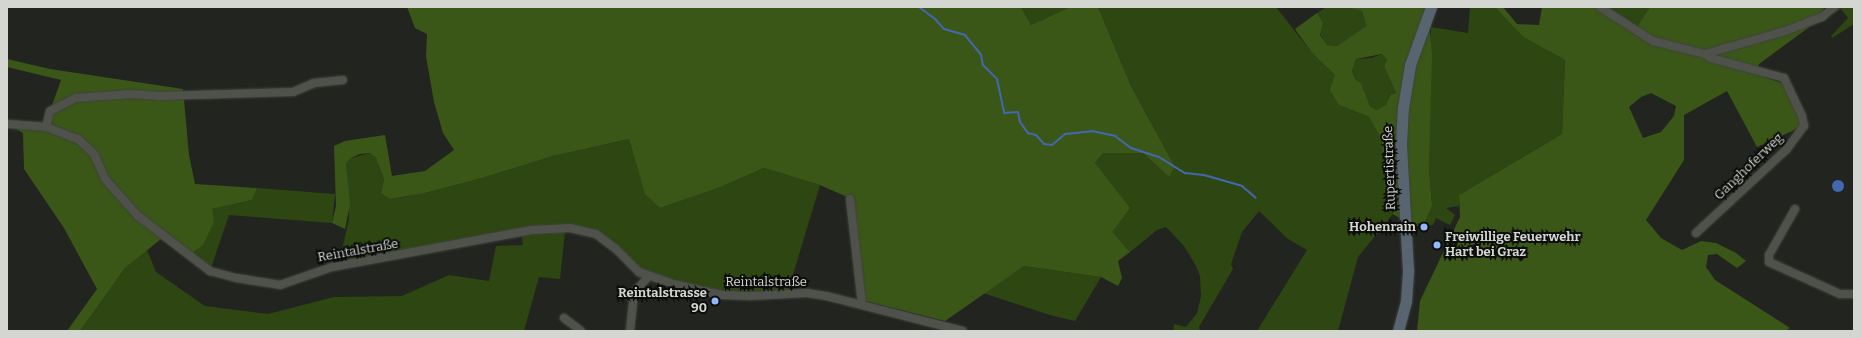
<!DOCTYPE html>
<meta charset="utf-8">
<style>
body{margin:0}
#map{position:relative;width:1861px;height:338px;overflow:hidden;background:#22251f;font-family:Bitter,serif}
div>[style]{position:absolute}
.green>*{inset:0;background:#2e4611}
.forest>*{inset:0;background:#3b5718}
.water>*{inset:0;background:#4368af}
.round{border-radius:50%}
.stream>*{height:2px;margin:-1px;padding:0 1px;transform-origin:1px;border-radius:1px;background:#4368af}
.roads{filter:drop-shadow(0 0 1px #3f423d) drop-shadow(0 0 1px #3f423d)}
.street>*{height:8px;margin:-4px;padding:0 4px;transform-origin:4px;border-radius:4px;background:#4e524b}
.secondary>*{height:11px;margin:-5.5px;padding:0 5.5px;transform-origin:5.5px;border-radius:5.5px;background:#586571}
.dots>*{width:11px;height:11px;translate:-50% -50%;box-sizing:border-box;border:2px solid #0c0e0b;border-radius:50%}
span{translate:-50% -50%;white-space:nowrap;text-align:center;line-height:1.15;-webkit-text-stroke:4px #0c0e0b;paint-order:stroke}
.street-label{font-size:13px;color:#d4d6d2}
.poi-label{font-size:13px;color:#d4d6d2;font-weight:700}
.right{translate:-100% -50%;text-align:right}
.left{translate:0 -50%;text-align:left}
.frame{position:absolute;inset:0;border:8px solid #d4d6d2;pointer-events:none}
</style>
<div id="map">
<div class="green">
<div style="clip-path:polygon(1021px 7px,1070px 7px,1031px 25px)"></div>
<div style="clip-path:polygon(1098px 7px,1276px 7px,1312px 53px,1335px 75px,1339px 105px,1369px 117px,1383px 140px,1383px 161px,1394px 184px,1393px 214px,1358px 257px,1338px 331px,1257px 331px,1307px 250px,1288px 239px,1259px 211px,1242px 232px,1231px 264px,1233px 269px,1199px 327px,1200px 331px,1173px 331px,1174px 324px,1186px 327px,1197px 313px,1201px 296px,1200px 276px,1196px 266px,1184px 246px,1166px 227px,1157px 230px,1130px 252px,1112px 233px,1095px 163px,1103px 153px,1143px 153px,1169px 177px,1175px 167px,1131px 86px)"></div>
<div style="clip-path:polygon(1326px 7px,1345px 7px,1362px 11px,1366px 26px,1337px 46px,1327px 45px,1320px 34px,1323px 23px,1317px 13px)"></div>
<div style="clip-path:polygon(1470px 7px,1495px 7px,1523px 37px,1565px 60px,1562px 134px,1459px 195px,1459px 206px,1446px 208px,1455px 215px,1450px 225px,1436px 218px,1433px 225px,1424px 225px,1432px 206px,1429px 168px,1431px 27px,1468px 33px)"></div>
<div style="clip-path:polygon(1604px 7px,1650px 7px,1636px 28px)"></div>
<div style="clip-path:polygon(1837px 7px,1854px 7px,1854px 24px,1832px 38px,1831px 36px,1848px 18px,1841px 9px,1833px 14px,1831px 12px)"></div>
<div style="clip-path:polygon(1382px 54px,1387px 60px,1384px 66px,1396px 93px,1391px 94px,1386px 105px,1377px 110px,1370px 106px,1361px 83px,1355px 79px,1352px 71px,1356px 59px,1371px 58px)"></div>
<div style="clip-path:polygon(629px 139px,645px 193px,660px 208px,718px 188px,764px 168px,820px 185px,786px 298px,754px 299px,648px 277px,596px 234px,565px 231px,560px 279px,539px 277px,524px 331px,80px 331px,125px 268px,147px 250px,156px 272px,205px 306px,268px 314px,334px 297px,402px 296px,449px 275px,489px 281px,496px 246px,523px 245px,521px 232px,342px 262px,341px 254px,349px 219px,346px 164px,351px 158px,370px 153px,376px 158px,384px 179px,381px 193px,391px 199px,421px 194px,482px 178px,553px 156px)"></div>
<div style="clip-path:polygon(257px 188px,335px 194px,332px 223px,229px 215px,210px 271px,189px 255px,212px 209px,252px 200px)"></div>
<div style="clip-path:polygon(1024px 266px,1101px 277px,1075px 321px,1050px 315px,983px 293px)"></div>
</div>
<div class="forest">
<div style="clip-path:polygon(407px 7px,1021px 7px,1031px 25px,1070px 7px,1098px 7px,1131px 86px,1175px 167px,1169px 177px,1143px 153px,1103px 153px,1095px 163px,1130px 208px,1112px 232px,1130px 252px,1118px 261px,1122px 278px,1118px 286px,1101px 277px,1024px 266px,945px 321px,865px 301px,854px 200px,820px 185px,764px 168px,718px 188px,660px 208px,645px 194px,629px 139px,553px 156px,482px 178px,421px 194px,390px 199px,381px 193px,384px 179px,376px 158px,370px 153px,360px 154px,351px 158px,346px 164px,350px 204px,345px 229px,332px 223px,336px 206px,334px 146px,345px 141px,385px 135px,392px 176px,425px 171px,454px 150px,443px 133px,434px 102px,426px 56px,427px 34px,415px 28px)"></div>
<div style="clip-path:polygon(evenodd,1345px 7px,1428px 7px,1432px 55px,1429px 168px,1432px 206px,1424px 225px,1418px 223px,1417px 229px,1393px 214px,1394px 184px,1383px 161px,1382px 140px,1369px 117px,1339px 105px,1330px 90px,1335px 75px,1312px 53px,1295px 29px,1317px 13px,1323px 23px,1320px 35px,1327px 45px,1337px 46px,1366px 26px,1362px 11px,1345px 7px,1382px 54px,1387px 60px,1384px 66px,1396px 93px,1391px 94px,1386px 105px,1377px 110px,1370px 106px,1361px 83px,1355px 79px,1352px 71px,1356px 59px,1382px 54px)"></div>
<div style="clip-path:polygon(evenodd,1495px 7px,1503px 7px,1517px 24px,1539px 25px,1542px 7px,1604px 7px,1636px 28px,1650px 7px,1825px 7px,1812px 25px,1759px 64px,1756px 74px,1784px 84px,1803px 126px,1757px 147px,1727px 91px,1684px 115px,1684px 160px,1646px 220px,1661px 238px,1682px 250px,1701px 241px,1716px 243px,1736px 253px,1746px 261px,1737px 268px,1717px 254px,1708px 255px,1706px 267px,1715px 280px,1790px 328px,1785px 331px,1417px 331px,1420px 301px,1460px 217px,1459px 195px,1562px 134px,1565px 60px,1523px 37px,1495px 7px,1651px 93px,1676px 106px,1674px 116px,1661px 132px,1643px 138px,1629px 107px,1641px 97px,1651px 93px)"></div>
<div style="clip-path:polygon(7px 59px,50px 69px,183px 89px,189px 155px,195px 184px,257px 188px,252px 200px,212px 209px,214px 222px,203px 245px,189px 255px,161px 239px,125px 268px,80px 331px,67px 331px,97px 289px,64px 228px,24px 169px,23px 133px,16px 129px,16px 120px,45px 125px,61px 80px,7px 67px)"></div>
</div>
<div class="water">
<div class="round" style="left:1832px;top:180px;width:12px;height:12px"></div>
</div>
<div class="stream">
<div style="left:919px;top:7px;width:20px;rotate:37deg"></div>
<div style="left:935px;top:19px;width:13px;rotate:48deg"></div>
<div style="left:944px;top:29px;width:22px;rotate:16deg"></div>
<div style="left:965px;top:35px;width:26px;rotate:51deg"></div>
<div style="left:981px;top:55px;width:10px;rotate:79deg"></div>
<div style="left:983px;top:65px;width:20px;rotate:45deg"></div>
<div style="left:997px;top:79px;width:35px;rotate:78deg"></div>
<div style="left:1004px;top:113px;width:14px;rotate:-4deg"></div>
<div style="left:1018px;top:112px;width:10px;rotate:79deg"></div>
<div style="left:1020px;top:122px;width:14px;rotate:54deg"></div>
<div style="left:1028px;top:133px;width:8px;rotate:14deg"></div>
<div style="left:1036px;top:135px;width:12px;rotate:48deg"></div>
<div style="left:1044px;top:144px;width:8px;rotate:7deg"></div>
<div style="left:1052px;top:145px;width:17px;rotate:-40deg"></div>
<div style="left:1065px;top:134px;width:27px;rotate:-6deg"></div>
<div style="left:1092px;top:131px;width:24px;rotate:12deg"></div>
<div style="left:1115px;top:136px;width:20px;rotate:37deg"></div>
<div style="left:1131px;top:148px;width:29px;rotate:18deg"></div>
<div style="left:1159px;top:157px;width:31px;rotate:32deg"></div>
<div style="left:1185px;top:173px;width:19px;rotate:6deg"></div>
<div style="left:1204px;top:175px;width:40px;rotate:16deg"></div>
<div style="left:1242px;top:186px;width:18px;rotate:41deg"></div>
</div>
<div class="roads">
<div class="street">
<div style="left:1600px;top:7px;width:63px;rotate:32.7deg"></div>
<div style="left:1653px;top:41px;width:54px;rotate:14deg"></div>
<div style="left:1705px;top:54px;width:83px;rotate:-16deg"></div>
<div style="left:1785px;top:31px;width:40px;rotate:-21deg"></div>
<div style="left:1822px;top:17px;width:16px;rotate:-40deg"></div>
<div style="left:7px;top:124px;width:39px;rotate:4deg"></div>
<div style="left:46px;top:127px;width:34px;rotate:21deg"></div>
<div style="left:78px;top:139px;width:22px;rotate:43deg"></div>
<div style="left:94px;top:154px;width:27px;rotate:66deg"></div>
<div style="left:105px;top:179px;width:50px;rotate:48.3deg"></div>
<div style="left:138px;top:216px;width:91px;rotate:37.4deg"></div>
<div style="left:210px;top:271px;width:28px;rotate:15deg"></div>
<div style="left:237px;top:278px;width:44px;rotate:9.2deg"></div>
<div style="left:280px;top:285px;width:55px;rotate:-19.1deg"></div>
<div style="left:332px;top:267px;width:203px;rotate:-10.5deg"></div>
<div style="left:532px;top:230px;width:38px;rotate:-3deg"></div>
<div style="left:570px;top:228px;width:27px;rotate:13deg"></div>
<div style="left:596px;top:234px;width:25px;rotate:37deg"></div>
<div style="left:616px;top:249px;width:33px;rotate:45deg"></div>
<div style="left:639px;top:272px;width:36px;rotate:19deg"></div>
<div style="left:673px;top:284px;width:50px;rotate:12.7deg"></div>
<div style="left:722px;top:295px;width:28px;rotate:2deg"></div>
<div style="left:750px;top:296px;width:57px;rotate:-3deg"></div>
<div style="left:807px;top:293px;width:20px;rotate:9deg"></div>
<div style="left:827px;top:296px;width:140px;rotate:14.4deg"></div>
<div style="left:46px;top:127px;width:16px;rotate:-76deg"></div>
<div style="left:50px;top:111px;width:29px;rotate:-27deg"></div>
<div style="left:76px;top:98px;width:55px;rotate:-4.2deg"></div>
<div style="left:131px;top:94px;width:29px;rotate:4deg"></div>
<div style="left:160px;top:96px;width:133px;rotate:-1.7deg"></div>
<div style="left:293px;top:92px;width:23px;rotate:-23deg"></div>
<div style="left:314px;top:83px;width:29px;rotate:-6deg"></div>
<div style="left:850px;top:199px;width:106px;rotate:83.5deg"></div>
<div style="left:1795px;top:209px;width:53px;rotate:119.5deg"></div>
<div style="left:1769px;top:255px;width:7px;rotate:90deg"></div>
<div style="left:1769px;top:262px;width:78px;rotate:24.3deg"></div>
<div style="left:1840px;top:294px;width:14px"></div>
<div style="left:1696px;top:233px;width:124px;rotate:-42.7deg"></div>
<div style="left:1787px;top:149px;width:29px;rotate:-54deg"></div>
<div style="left:1804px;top:126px;width:10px;rotate:-101deg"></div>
<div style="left:1802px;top:116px;width:42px;rotate:-115.3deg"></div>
<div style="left:1784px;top:78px;width:76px;rotate:-164.7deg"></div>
<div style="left:1711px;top:58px;width:7px;rotate:-146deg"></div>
<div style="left:564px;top:318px;width:21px;rotate:37deg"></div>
<div style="left:630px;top:331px;width:38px;rotate:-84deg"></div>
<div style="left:634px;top:293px;width:21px;rotate:-49deg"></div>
</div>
<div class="secondary">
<div style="left:1398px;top:331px;width:31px;rotate:-75deg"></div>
<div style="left:1406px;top:301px;width:31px;rotate:-86deg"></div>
<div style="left:1408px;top:270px;width:126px;rotate:-93.2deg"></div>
<div style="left:1401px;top:144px;width:36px;rotate:-87deg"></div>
<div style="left:1403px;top:108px;width:44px;rotate:-80.8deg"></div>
<div style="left:1410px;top:65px;width:62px;rotate:-70.1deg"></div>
</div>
</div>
<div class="dots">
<div style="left:1424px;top:227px;background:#91b8fd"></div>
<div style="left:1437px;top:245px;background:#91b8fd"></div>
<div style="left:715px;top:301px;background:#91b8fd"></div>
</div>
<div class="street-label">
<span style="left:1749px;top:167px;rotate:-44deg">Ganghoferweg</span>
<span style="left:1390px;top:168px;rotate:-92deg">Rupertistraße</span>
<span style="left:358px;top:251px;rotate:-10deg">Reintalstraße</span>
<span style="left:766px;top:282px">Reintalstraße</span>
</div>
<div class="poi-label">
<span class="right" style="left:1416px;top:227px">Hohenrain</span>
<span class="left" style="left:1445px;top:245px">Freiwillige Feuerwehr<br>Hart bei Graz</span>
<span class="right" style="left:707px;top:301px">Reintalstrasse<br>90</span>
</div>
<div class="frame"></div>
</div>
